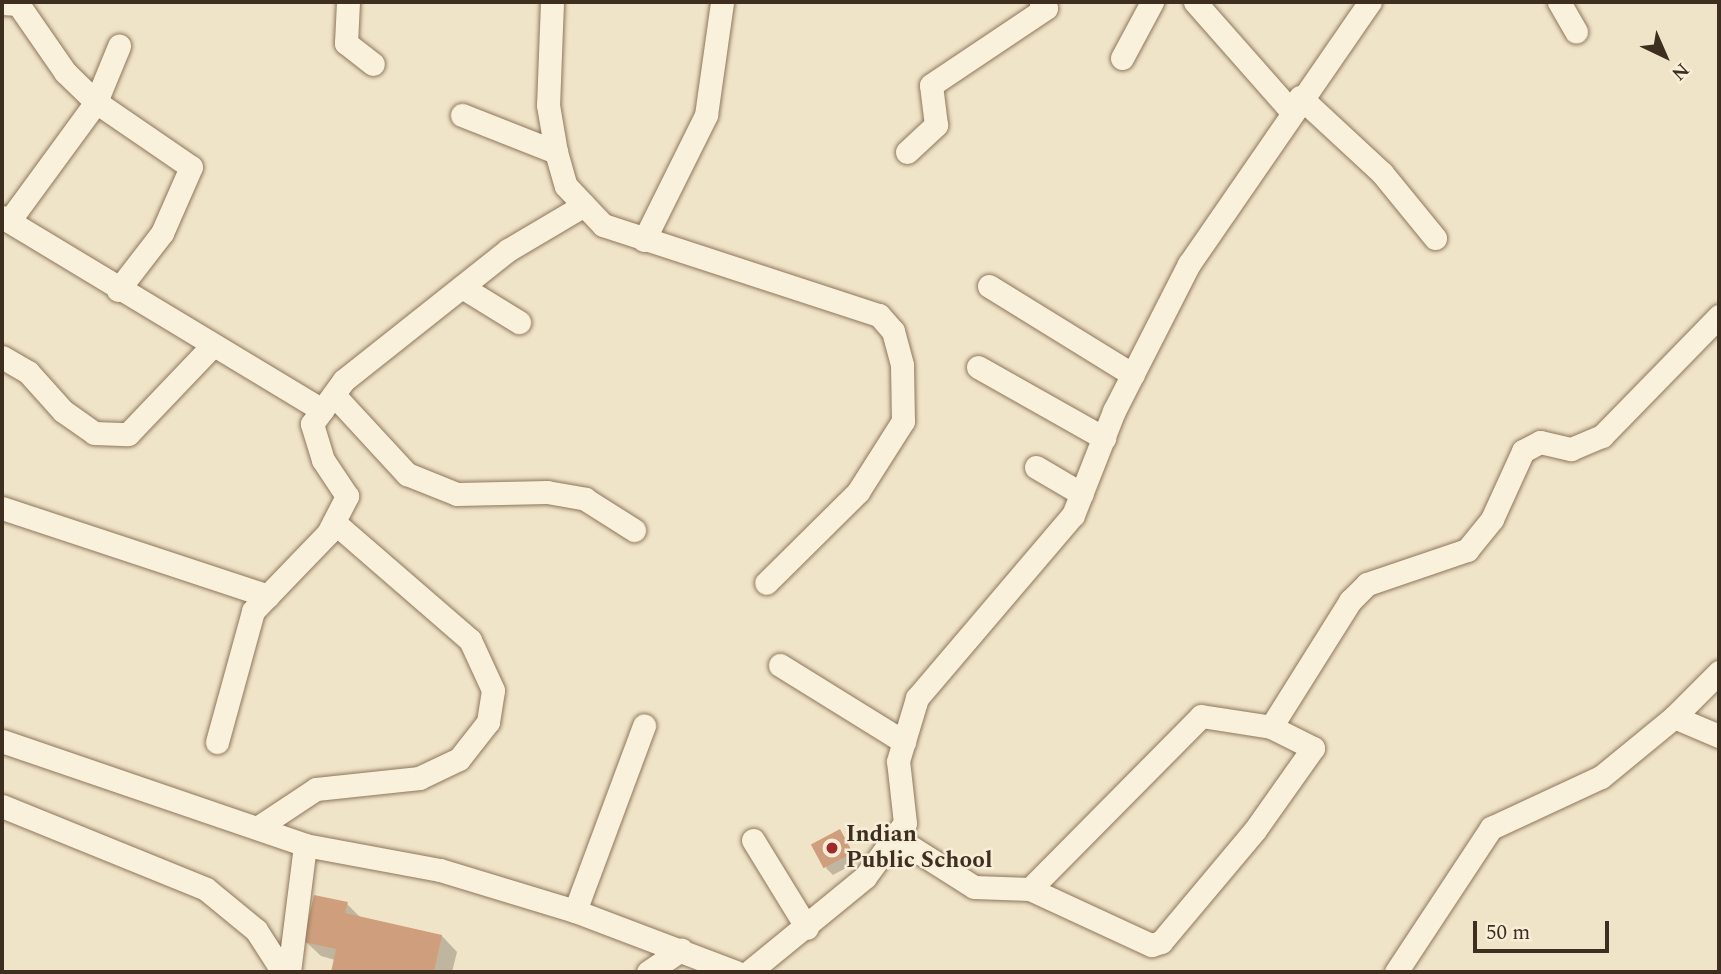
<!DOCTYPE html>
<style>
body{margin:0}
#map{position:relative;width:1721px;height:974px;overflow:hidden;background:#f0e4c8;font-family:Spectral,serif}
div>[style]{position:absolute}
.shadow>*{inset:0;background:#0003}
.building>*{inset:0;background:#cf9f7d;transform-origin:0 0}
.roads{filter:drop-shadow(0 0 2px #8d765c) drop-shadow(0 0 2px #8d765c)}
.minor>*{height:23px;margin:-11.5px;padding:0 11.5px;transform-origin:11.5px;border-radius:11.5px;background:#faf1dc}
.dots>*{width:19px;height:19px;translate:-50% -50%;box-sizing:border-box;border:4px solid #f7eed8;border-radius:50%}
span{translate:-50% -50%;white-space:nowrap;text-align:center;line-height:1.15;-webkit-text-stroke:5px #f7eed8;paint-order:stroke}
.poi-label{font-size:23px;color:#3d2e20;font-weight:700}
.left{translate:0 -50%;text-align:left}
.frame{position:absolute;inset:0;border:4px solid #3d2e20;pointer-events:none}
.north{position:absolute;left:1630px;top:21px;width:70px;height:70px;-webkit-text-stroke:5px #f7eed8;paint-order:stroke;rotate:136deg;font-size:19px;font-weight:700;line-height:28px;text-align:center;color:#3d2e20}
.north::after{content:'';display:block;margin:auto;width:24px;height:32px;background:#3d2e20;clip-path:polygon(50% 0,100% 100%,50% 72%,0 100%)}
.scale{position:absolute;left:1473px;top:921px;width:136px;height:32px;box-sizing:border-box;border:4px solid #3d2e20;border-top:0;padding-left:9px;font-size:21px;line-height:24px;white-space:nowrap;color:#3d2e20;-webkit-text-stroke:5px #f7eed8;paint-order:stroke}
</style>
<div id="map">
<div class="shadow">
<div style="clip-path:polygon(839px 831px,859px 861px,833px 875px,826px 868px)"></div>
<div style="clip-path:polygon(347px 904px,362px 919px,442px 936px,457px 952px,452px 972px,333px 972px,335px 960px,321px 956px,305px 941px)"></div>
</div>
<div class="building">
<div style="left:840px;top:829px;width:27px;height:33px;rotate:62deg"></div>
<div style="clip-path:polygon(314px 895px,348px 902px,345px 913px,442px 935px,434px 972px,331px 972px,336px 949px,303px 942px)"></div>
</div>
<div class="roads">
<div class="minor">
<div style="left:348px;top:2px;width:41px;rotate:92.8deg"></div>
<div style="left:346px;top:43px;width:34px;rotate:38deg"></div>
<div style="left:552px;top:2px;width:103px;rotate:92.2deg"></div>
<div style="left:548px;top:105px;width:48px;rotate:80.3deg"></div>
<div style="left:556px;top:152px;width:35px;rotate:74deg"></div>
<div style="left:566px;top:186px;width:54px;rotate:46.5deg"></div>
<div style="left:603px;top:225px;width:290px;rotate:18.1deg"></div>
<div style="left:879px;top:315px;width:21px;rotate:49deg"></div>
<div style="left:893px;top:331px;width:35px;rotate:75deg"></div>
<div style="left:902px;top:365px;width:56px;rotate:89deg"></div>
<div style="left:903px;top:421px;width:84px;rotate:122.4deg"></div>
<div style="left:858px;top:492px;width:129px;rotate:135.3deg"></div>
<div style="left:1195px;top:2px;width:145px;rotate:48.6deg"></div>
<div style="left:1559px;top:2px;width:34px;rotate:60deg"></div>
<div style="left:2px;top:3px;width:16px;rotate:4deg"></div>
<div style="left:18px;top:4px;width:83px;rotate:55.3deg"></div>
<div style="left:65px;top:72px;width:43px;rotate:44.1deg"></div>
<div style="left:96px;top:102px;width:115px;rotate:34.4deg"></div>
<div style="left:191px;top:167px;width:72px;rotate:113.7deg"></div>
<div style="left:162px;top:233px;width:72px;rotate:127.7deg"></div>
<div style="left:1122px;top:58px;width:64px;rotate:-61.8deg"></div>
<div style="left:1300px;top:97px;width:112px;rotate:42.8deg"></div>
<div style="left:1382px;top:173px;width:84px;rotate:50.8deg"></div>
<div style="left:462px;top:115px;width:101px;rotate:21.5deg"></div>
<div style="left:907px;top:152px;width:40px;rotate:-43deg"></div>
<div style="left:936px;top:125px;width:40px;rotate:-97.1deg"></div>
<div style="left:931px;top:85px;width:138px;rotate:-33.8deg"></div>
<div style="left:1046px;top:8px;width:8px;rotate:-130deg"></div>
<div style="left:2px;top:217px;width:374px;rotate:31.1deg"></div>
<div style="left:9px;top:221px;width:147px;rotate:-53.8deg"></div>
<div style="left:96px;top:102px;width:61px;rotate:-67.7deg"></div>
<div style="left:644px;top:240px;width:140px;rotate:-63.6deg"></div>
<div style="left:706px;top:115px;width:114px;rotate:-81.9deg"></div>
<div style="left:989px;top:286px;width:169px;rotate:31.7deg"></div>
<div style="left:462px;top:287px;width:67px;rotate:31.6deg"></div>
<div style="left:2px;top:357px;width:30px;rotate:30deg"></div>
<div style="left:28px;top:372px;width:52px;rotate:48.1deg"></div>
<div style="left:63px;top:411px;width:38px;rotate:35deg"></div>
<div style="left:94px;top:433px;width:34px;rotate:2deg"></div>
<div style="left:128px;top:434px;width:122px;rotate:-46.3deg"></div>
<div style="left:978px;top:367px;width:145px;rotate:29.4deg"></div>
<div style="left:334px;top:395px;width:108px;rotate:47.3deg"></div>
<div style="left:407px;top:474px;width:54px;rotate:21.8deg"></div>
<div style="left:457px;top:494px;width:90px;rotate:-1.3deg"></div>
<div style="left:547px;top:492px;width:39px;rotate:10deg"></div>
<div style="left:585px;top:499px;width:58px;rotate:32.3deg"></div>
<div style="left:1036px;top:467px;width:53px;rotate:30.4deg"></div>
<div style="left:2px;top:508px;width:280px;rotate:18.3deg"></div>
<div style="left:780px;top:665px;width:146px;rotate:31.8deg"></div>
<div style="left:1674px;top:717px;width:64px;rotate:-45deg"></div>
<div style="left:1271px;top:727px;width:149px;rotate:-57.9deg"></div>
<div style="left:1350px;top:601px;width:24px;rotate:-45deg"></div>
<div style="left:1367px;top:584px;width:106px;rotate:-18.8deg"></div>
<div style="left:1467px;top:550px;width:40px;rotate:-51deg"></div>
<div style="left:1492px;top:519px;width:75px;rotate:-65.5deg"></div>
<div style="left:1523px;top:451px;width:19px;rotate:-28deg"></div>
<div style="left:1540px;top:442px;width:32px;rotate:13deg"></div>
<div style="left:1571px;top:449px;width:34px;rotate:-23deg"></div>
<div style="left:1602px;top:436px;width:168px;rotate:-45.7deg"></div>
<div style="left:2px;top:741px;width:320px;rotate:18.9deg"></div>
<div style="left:305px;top:845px;width:137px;rotate:10.5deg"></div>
<div style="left:440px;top:870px;width:141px;rotate:16.9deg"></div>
<div style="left:575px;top:911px;width:172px;rotate:20.8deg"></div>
<div style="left:217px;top:742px;width:136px;rotate:-74.6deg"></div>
<div style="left:253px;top:611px;width:108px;rotate:-46.1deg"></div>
<div style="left:328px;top:533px;width:42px;rotate:-62.8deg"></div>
<div style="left:347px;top:496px;width:43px;rotate:-123.7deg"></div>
<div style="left:323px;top:460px;width:38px;rotate:-107deg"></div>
<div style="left:312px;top:424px;width:54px;rotate:-54deg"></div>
<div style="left:344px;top:380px;width:209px;rotate:-38.4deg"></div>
<div style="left:508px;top:250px;width:88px;rotate:-30.6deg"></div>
<div style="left:2px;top:806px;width:220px;rotate:22.1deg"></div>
<div style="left:206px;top:889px;width:65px;rotate:39.4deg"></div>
<div style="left:256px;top:930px;width:50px;rotate:57.3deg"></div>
<div style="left:260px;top:826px;width:67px;rotate:-33.5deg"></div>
<div style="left:316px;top:789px;width:104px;rotate:-6.1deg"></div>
<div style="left:419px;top:778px;width:44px;rotate:-25.4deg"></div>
<div style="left:459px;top:759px;width:47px;rotate:-51.9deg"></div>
<div style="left:488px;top:722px;width:32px;rotate:-81deg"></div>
<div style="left:493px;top:690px;width:55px;rotate:-114.7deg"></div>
<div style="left:470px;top:640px;width:180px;rotate:-139.1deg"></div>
<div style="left:895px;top:837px;width:93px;rotate:32.3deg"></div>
<div style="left:974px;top:887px;width:56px;rotate:2deg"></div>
<div style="left:1030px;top:889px;width:243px;rotate:-45.3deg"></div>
<div style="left:1201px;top:716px;width:71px;rotate:8.9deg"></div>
<div style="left:1271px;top:727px;width:47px;rotate:26.6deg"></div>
<div style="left:1313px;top:748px;width:100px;rotate:125.3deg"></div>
<div style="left:1255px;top:830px;width:146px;rotate:130deg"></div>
<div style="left:1161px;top:942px;width:10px;rotate:163deg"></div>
<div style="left:1151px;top:945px;width:133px;rotate:-155.2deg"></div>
<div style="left:753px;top:840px;width:103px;rotate:58.5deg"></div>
<div style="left:575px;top:911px;width:198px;rotate:-69.6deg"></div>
<div style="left:289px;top:972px;width:128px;rotate:-82.8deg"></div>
<div style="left:648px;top:972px;width:40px;rotate:-34deg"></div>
<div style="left:749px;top:972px;width:150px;rotate:-39.3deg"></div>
<div style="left:865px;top:877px;width:67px;rotate:-53.5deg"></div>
<div style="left:905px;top:823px;width:62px;rotate:-96.4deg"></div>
<div style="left:898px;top:761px;width:66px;rotate:-73.2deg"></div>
<div style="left:917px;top:698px;width:240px;rotate:-49.6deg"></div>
<div style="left:1073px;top:515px;width:112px;rotate:-68.5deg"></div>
<div style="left:1114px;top:411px;width:165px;rotate:-63deg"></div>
<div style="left:1189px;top:264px;width:318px;rotate:-55.4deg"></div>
<div style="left:1396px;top:972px;width:173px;rotate:-56.6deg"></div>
<div style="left:1491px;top:828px;width:121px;rotate:-24.9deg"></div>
<div style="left:1601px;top:777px;width:94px;rotate:-39.4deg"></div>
<div style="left:1674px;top:717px;width:49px;rotate:22.9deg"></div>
</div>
</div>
<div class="dots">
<div style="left:832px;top:848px;background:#9e2a2b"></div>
</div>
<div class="poi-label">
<span class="left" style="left:846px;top:848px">Indian<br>Public School</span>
</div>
<div class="frame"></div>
<div class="north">N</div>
<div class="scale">50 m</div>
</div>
